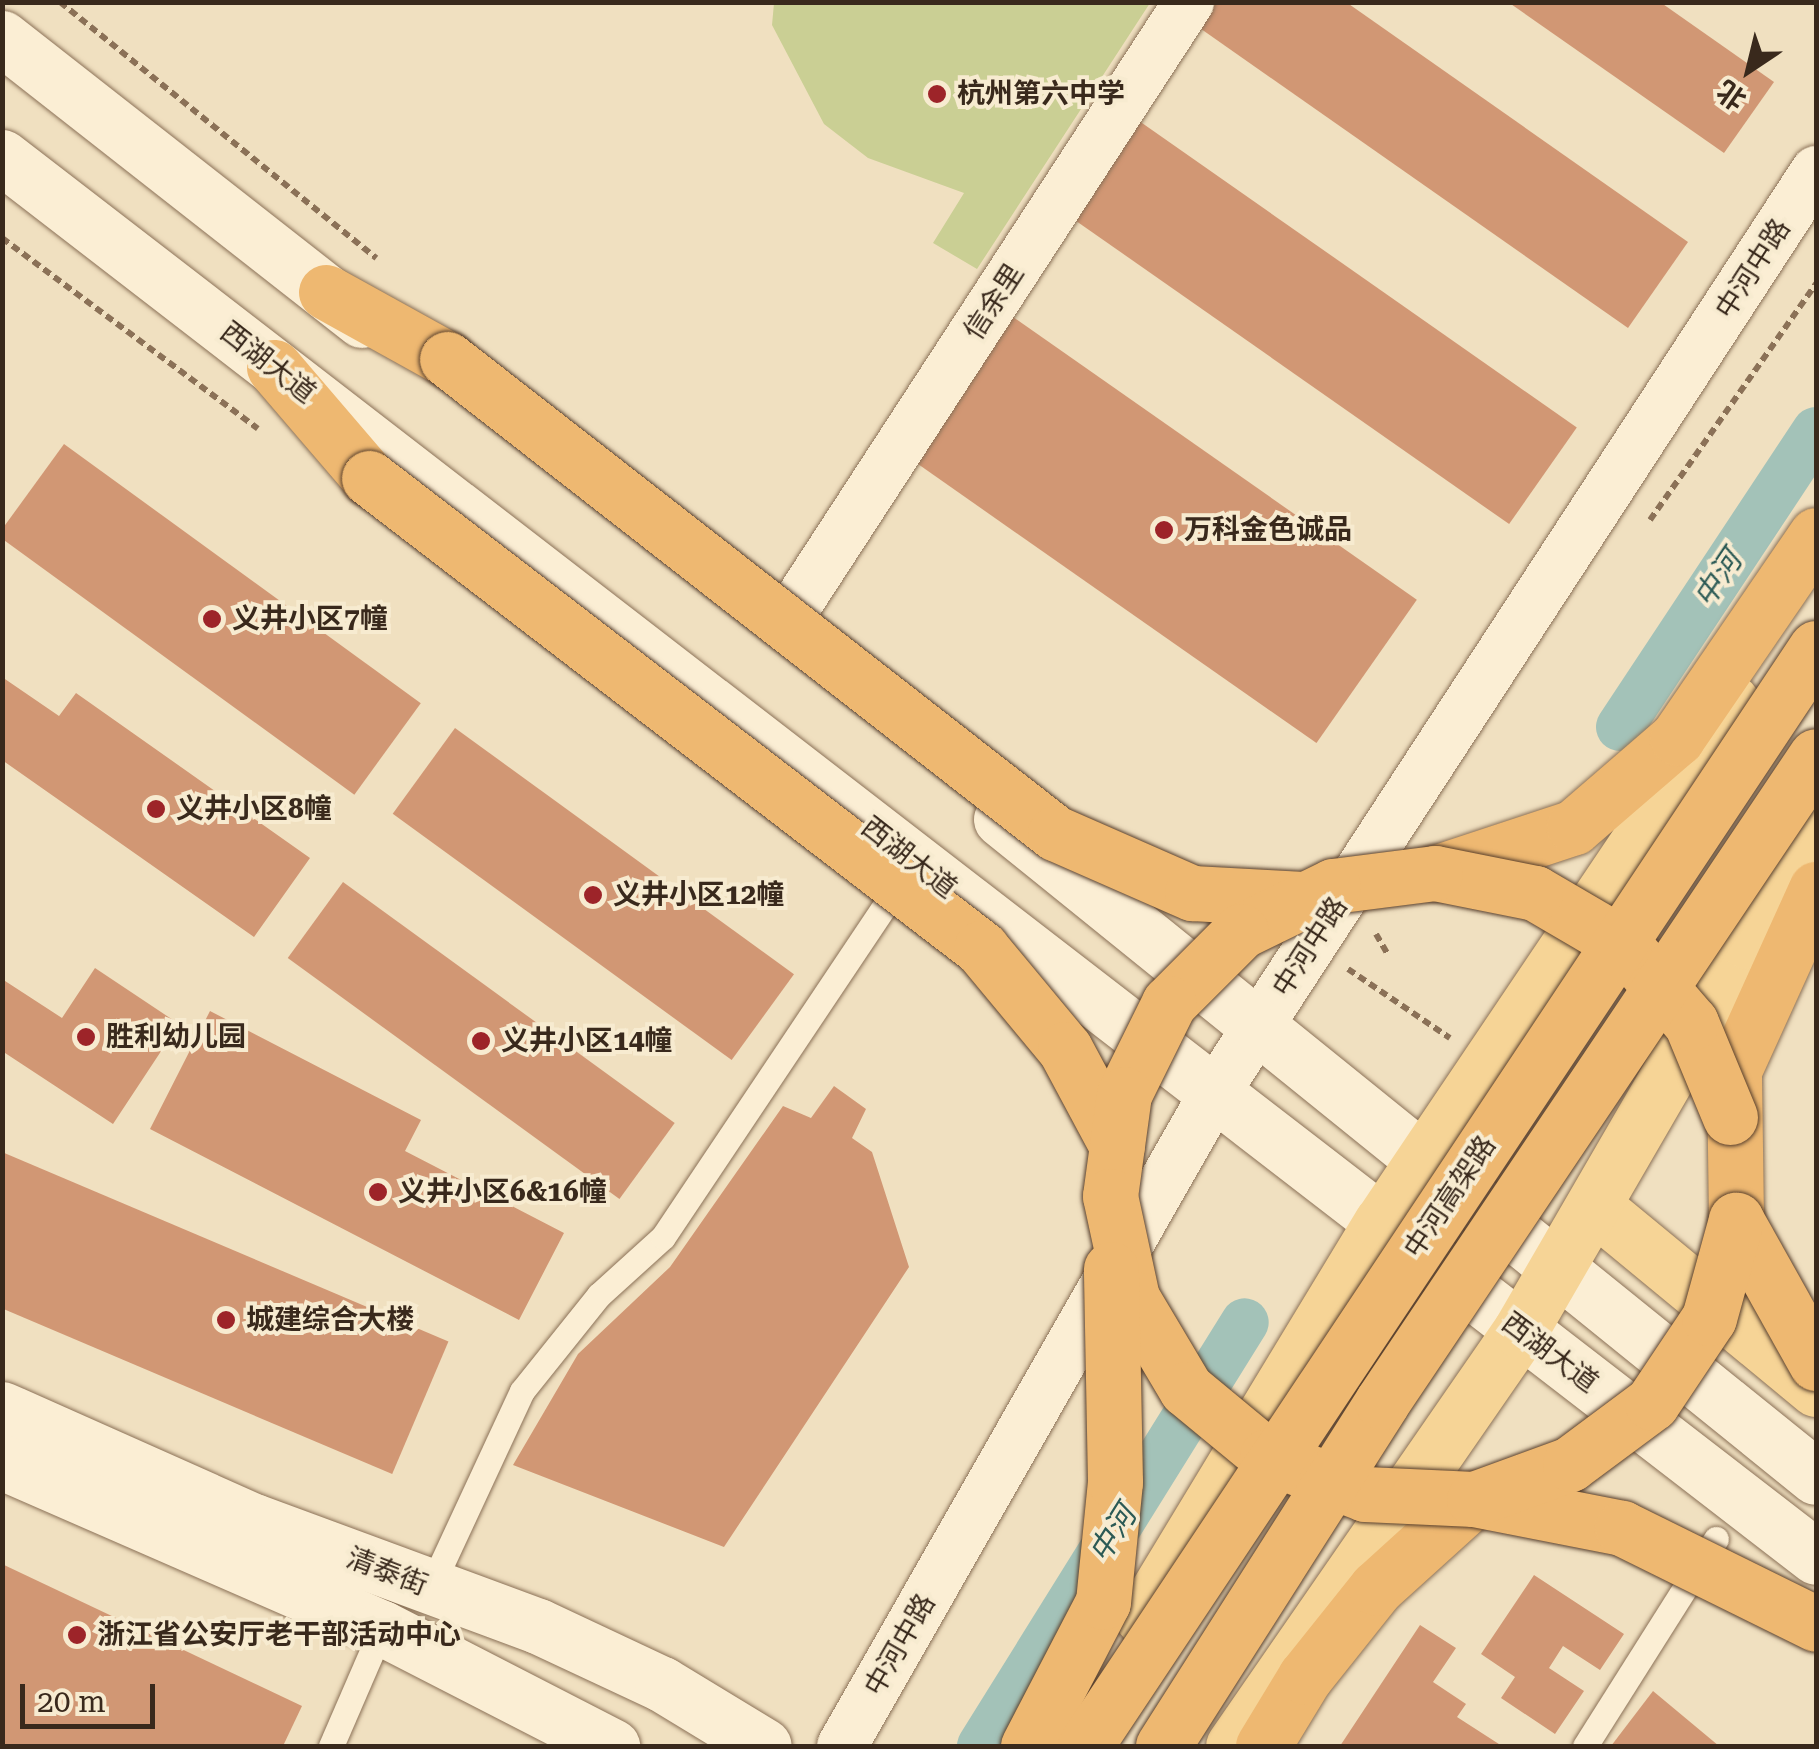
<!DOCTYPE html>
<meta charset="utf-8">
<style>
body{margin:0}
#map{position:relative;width:1819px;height:1749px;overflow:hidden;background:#f0e0c0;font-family:"Roboto Serif","Noto Sans SC",serif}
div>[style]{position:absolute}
.green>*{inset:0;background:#cacf94}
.canal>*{height:48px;margin:-24px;padding:0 24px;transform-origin:24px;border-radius:24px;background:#a3c2b8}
.building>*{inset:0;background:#d19774;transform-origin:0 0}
.path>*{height:6px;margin-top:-3px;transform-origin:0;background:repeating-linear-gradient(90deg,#8b7157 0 8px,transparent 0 13px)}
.roads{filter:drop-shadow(0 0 2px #8b7157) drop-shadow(0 0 2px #8b7157)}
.service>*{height:25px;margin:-12.5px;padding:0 12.5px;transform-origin:12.5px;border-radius:12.5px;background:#fbeed4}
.minor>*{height:50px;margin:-25px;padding:0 25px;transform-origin:25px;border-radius:25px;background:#fbeed4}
.secondary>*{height:55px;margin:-27.5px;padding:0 27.5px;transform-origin:27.5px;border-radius:27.5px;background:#fbeed4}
.primary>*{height:55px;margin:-27.5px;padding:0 27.5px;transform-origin:27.5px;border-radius:27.5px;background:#f6d496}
.trunk>*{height:55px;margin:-27.5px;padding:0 27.5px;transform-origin:27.5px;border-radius:27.5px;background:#eeb871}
.bridges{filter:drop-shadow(0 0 2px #583f2c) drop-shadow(0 0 2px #583f2c)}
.trunk-bridge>*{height:55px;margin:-27.5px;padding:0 27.5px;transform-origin:27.5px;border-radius:27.5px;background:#eeb871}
.dots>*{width:28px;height:28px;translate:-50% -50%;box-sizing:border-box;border:5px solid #f7ebd0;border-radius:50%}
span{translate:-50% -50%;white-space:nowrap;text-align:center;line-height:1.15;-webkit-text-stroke:8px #f7ebd0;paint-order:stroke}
.poi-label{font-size:28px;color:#39291c;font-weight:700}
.left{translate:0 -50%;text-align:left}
.street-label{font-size:28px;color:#39291c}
.water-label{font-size:30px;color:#2b5a55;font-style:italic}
.frame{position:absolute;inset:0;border:5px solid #39291c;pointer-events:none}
.north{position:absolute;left:1699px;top:20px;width:100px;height:100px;-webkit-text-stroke:8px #f7ebd0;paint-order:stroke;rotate:215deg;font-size:28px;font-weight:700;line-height:40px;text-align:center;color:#39291c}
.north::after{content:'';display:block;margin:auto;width:35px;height:45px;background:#39291c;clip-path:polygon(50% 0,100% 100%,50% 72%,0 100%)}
.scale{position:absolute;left:20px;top:1684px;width:135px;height:45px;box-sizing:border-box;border:5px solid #39291c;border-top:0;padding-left:12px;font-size:30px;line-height:35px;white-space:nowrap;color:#39291c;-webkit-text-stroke:8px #f7ebd0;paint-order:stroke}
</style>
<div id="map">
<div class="green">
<div style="clip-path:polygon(774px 3px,774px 2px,1150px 3px,977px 269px,933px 243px,964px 193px,868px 158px,824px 124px,772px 25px)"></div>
</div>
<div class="canal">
<div style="left:1620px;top:727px;width:355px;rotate:-56.5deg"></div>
<div style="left:981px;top:1746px;width:499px;rotate:-58.1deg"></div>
</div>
<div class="building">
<div style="clip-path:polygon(1210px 2px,1346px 2px,1688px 242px,1628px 328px,1194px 24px)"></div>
<div style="clip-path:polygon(1508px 2px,1660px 2px,1774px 82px,1724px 153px)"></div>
<div style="left:1132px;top:116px;width:543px;height:118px;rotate:35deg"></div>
<div style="left:1013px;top:317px;width:493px;height:175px;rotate:35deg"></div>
<div style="left:64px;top:444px;width:441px;height:113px;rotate:36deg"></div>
<div style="clip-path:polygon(2px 677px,59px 716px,76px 693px,310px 858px,254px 937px,2px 760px)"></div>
<div style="left:455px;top:728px;width:419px;height:106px;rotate:36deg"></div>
<div style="left:343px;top:882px;width:410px;height:94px;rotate:36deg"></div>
<div style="clip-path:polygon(95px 968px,179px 1024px,113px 1124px,2px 1051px,2px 979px,62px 1018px)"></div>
<div style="clip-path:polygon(210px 1011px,421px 1120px,405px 1151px,564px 1233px,519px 1320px,150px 1129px)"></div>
<div style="clip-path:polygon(834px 1086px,866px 1109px,852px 1138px,872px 1152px,909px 1267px,724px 1547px,513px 1465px,578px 1354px,670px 1267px,783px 1106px,811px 1118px)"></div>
<div style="left:2px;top:1152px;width:485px;height:144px;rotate:23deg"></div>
<div style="clip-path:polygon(2px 1564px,302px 1706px,283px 1746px,2px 1746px)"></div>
<div style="clip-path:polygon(1534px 1575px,1624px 1634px,1600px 1670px,1563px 1646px,1549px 1668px,1584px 1691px,1555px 1734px,1501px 1698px,1515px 1677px,1481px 1654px)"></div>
<div style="clip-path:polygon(1420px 1625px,1456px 1648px,1433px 1682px,1466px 1704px,1457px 1717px,1502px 1746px,1340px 1746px)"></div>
<div style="clip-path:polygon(1653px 1691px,1719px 1746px,1611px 1746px)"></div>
</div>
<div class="path">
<div style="left:60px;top:2px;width:407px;rotate:39deg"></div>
<div style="left:2px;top:238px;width:319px;rotate:36.7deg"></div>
<div style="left:1650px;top:520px;width:289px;rotate:-54.9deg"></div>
<div style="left:1376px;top:934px;width:22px;rotate:60deg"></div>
<div style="left:1348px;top:969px;width:123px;rotate:34.1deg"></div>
</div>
<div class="roads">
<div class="service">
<div style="left:430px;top:1589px;width:218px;rotate:-65.1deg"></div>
<div style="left:522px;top:1391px;width:123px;rotate:-51.3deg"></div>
<div style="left:599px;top:1295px;width:86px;rotate:-42.2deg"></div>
<div style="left:663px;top:1237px;width:404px;rotate:-56.2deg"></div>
<div style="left:331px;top:1746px;width:129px;rotate:-66.6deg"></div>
<div style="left:1585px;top:1746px;width:245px;rotate:-57.7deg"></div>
</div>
<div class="minor">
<div style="left:799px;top:601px;width:715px;rotate:-56.93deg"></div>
<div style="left:842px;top:1746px;width:751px;rotate:-60.29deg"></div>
<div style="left:1214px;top:1094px;width:1102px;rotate:-56.89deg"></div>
</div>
<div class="secondary">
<div style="left:2px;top:38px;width:457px;rotate:38.1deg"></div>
<div style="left:2px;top:157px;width:2291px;rotate:37.66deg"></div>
<div style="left:1001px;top:819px;width:1047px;rotate:38.92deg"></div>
<div style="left:2px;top:1409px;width:276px;rotate:24deg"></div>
<div style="left:254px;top:1521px;width:303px;rotate:20.3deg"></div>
<div style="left:538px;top:1626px;width:137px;rotate:25.1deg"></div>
<div style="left:662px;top:1684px;width:119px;rotate:31.3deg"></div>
<div style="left:2px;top:1462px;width:415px;rotate:23.6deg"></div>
<div style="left:382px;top:1628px;width:259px;rotate:27.2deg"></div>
</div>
<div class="primary">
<div style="left:1595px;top:1207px;width:286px;rotate:39.5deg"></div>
<div style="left:1142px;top:1617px;width:461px;rotate:-58.8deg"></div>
<div style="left:1381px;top:1223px;width:628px;rotate:-56.03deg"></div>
<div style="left:1233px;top:1746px;width:505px;rotate:-55.33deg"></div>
<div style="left:1520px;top:1331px;width:451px;rotate:-59.9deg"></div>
<div style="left:1746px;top:941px;width:127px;rotate:-56.6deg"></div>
</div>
<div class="trunk">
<div style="left:326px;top:292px;width:138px;rotate:29deg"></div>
<div style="left:274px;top:367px;width:146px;rotate:49.4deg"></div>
<div style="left:1435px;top:873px;width:146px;rotate:-18.3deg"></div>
<div style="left:1574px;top:827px;width:136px;rotate:-40.8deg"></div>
<div style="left:1677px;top:738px;width:246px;rotate:-55.6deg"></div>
<div style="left:1736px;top:1220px;width:150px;rotate:-90.8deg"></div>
<div style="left:1734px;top:1070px;width:199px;rotate:-65.6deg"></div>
<div style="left:1263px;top:1746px;width:81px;rotate:-58.7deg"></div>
<div style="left:1305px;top:1677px;width:114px;rotate:-51.4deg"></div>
<div style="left:1376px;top:1588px;width:132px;rotate:-42.2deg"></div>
</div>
</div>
<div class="bridges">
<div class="trunk-bridge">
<div style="left:447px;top:359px;width:771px;rotate:37.94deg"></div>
<div style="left:1055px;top:833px;width:150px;rotate:23.7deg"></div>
<div style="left:1192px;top:893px;width:111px;rotate:3.1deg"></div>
<div style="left:369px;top:478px;width:772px;rotate:37.52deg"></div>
<div style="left:981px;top:948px;width:131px;rotate:50.3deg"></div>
<div style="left:1065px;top:1049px;width:110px;rotate:61.8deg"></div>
<div style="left:1730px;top:1117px;width:102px;rotate:-112.5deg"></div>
<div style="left:1691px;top:1023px;width:103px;rotate:-130.7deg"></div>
<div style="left:1624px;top:945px;width:103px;rotate:-149.7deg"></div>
<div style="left:1535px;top:893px;width:102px;rotate:-168.7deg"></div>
<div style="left:1435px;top:873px;width:103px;rotate:172.7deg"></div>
<div style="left:1333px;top:886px;width:102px;rotate:153.9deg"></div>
<div style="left:1241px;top:931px;width:102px;rotate:135deg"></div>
<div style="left:1169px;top:1003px;width:102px;rotate:116.3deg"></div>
<div style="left:1124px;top:1094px;width:103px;rotate:97.8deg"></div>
<div style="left:1110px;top:1196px;width:104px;rotate:77.8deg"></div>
<div style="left:1132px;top:1298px;width:106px;rotate:59.3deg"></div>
<div style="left:1186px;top:1389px;width:105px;rotate:39.6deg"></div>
<div style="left:1267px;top:1456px;width:105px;rotate:21.2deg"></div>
<div style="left:1365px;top:1494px;width:109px;rotate:2.6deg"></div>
<div style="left:1474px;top:1499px;width:151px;rotate:11.1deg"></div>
<div style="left:1622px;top:1528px;width:216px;rotate:26.3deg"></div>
<div style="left:1736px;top:1220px;width:164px;rotate:60.8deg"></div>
<div style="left:1474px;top:1499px;width:102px;rotate:-20deg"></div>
<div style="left:1570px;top:1464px;width:102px;rotate:-36.6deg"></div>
<div style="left:1652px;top:1403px;width:102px;rotate:-56.2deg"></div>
<div style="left:1709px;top:1318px;width:102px;rotate:-74.6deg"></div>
<div style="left:1028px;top:1746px;width:162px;rotate:-62.5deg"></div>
<div style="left:1103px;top:1602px;width:121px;rotate:-84.3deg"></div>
<div style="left:1115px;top:1482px;width:213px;rotate:-91.1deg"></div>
<div style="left:1085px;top:1746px;width:1319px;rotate:-56.35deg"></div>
<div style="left:1163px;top:1746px;width:408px;rotate:-57.5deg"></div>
<div style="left:1382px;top:1402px;width:778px;rotate:-56.11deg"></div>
</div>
</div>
<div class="dots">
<div style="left:937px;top:94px;background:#9d2429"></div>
<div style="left:1164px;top:530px;background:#9d2429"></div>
<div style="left:212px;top:619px;background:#9d2429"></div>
<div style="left:156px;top:809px;background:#9d2429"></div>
<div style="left:593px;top:895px;background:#9d2429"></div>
<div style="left:86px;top:1037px;background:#9d2429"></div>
<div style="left:481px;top:1041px;background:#9d2429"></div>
<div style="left:378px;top:1192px;background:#9d2429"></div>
<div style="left:226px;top:1320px;background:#9d2429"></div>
<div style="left:77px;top:1635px;background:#9d2429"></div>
</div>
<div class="poi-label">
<span class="left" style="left:957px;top:94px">杭州第六中学</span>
<span class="left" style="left:1184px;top:530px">万科金色诚品</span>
<span class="left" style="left:232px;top:619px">义井小区7幢</span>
<span class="left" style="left:176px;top:809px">义井小区8幢</span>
<span class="left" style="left:613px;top:895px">义井小区12幢</span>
<span class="left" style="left:106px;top:1037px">胜利幼儿园</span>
<span class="left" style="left:501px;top:1041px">义井小区14幢</span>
<span class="left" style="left:398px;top:1192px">义井小区6&amp;16幢</span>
<span class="left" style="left:246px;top:1320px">城建综合大楼</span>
<span class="left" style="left:97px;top:1635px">浙江省公安厅老干部活动中心</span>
</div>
<div class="street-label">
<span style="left:1753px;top:269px;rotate:-57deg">中河中路</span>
<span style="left:994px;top:302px;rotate:-57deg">信余里</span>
<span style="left:268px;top:363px;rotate:38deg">西湖大道</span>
<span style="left:909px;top:858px;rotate:38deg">西湖大道</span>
<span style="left:1310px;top:947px;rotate:-57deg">中河中路</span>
<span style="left:1450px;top:1197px;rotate:-56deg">中河高架路</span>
<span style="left:1550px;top:1353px;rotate:37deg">西湖大道</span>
<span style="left:387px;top:1572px;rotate:21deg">清泰街</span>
<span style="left:900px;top:1645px;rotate:-60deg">中河中路</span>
</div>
<div class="water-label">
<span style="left:1718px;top:579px;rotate:-56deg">中河</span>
<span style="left:1113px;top:1534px;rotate:-58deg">中河</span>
</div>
<div class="frame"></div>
<div class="north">北</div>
<div class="scale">20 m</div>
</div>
